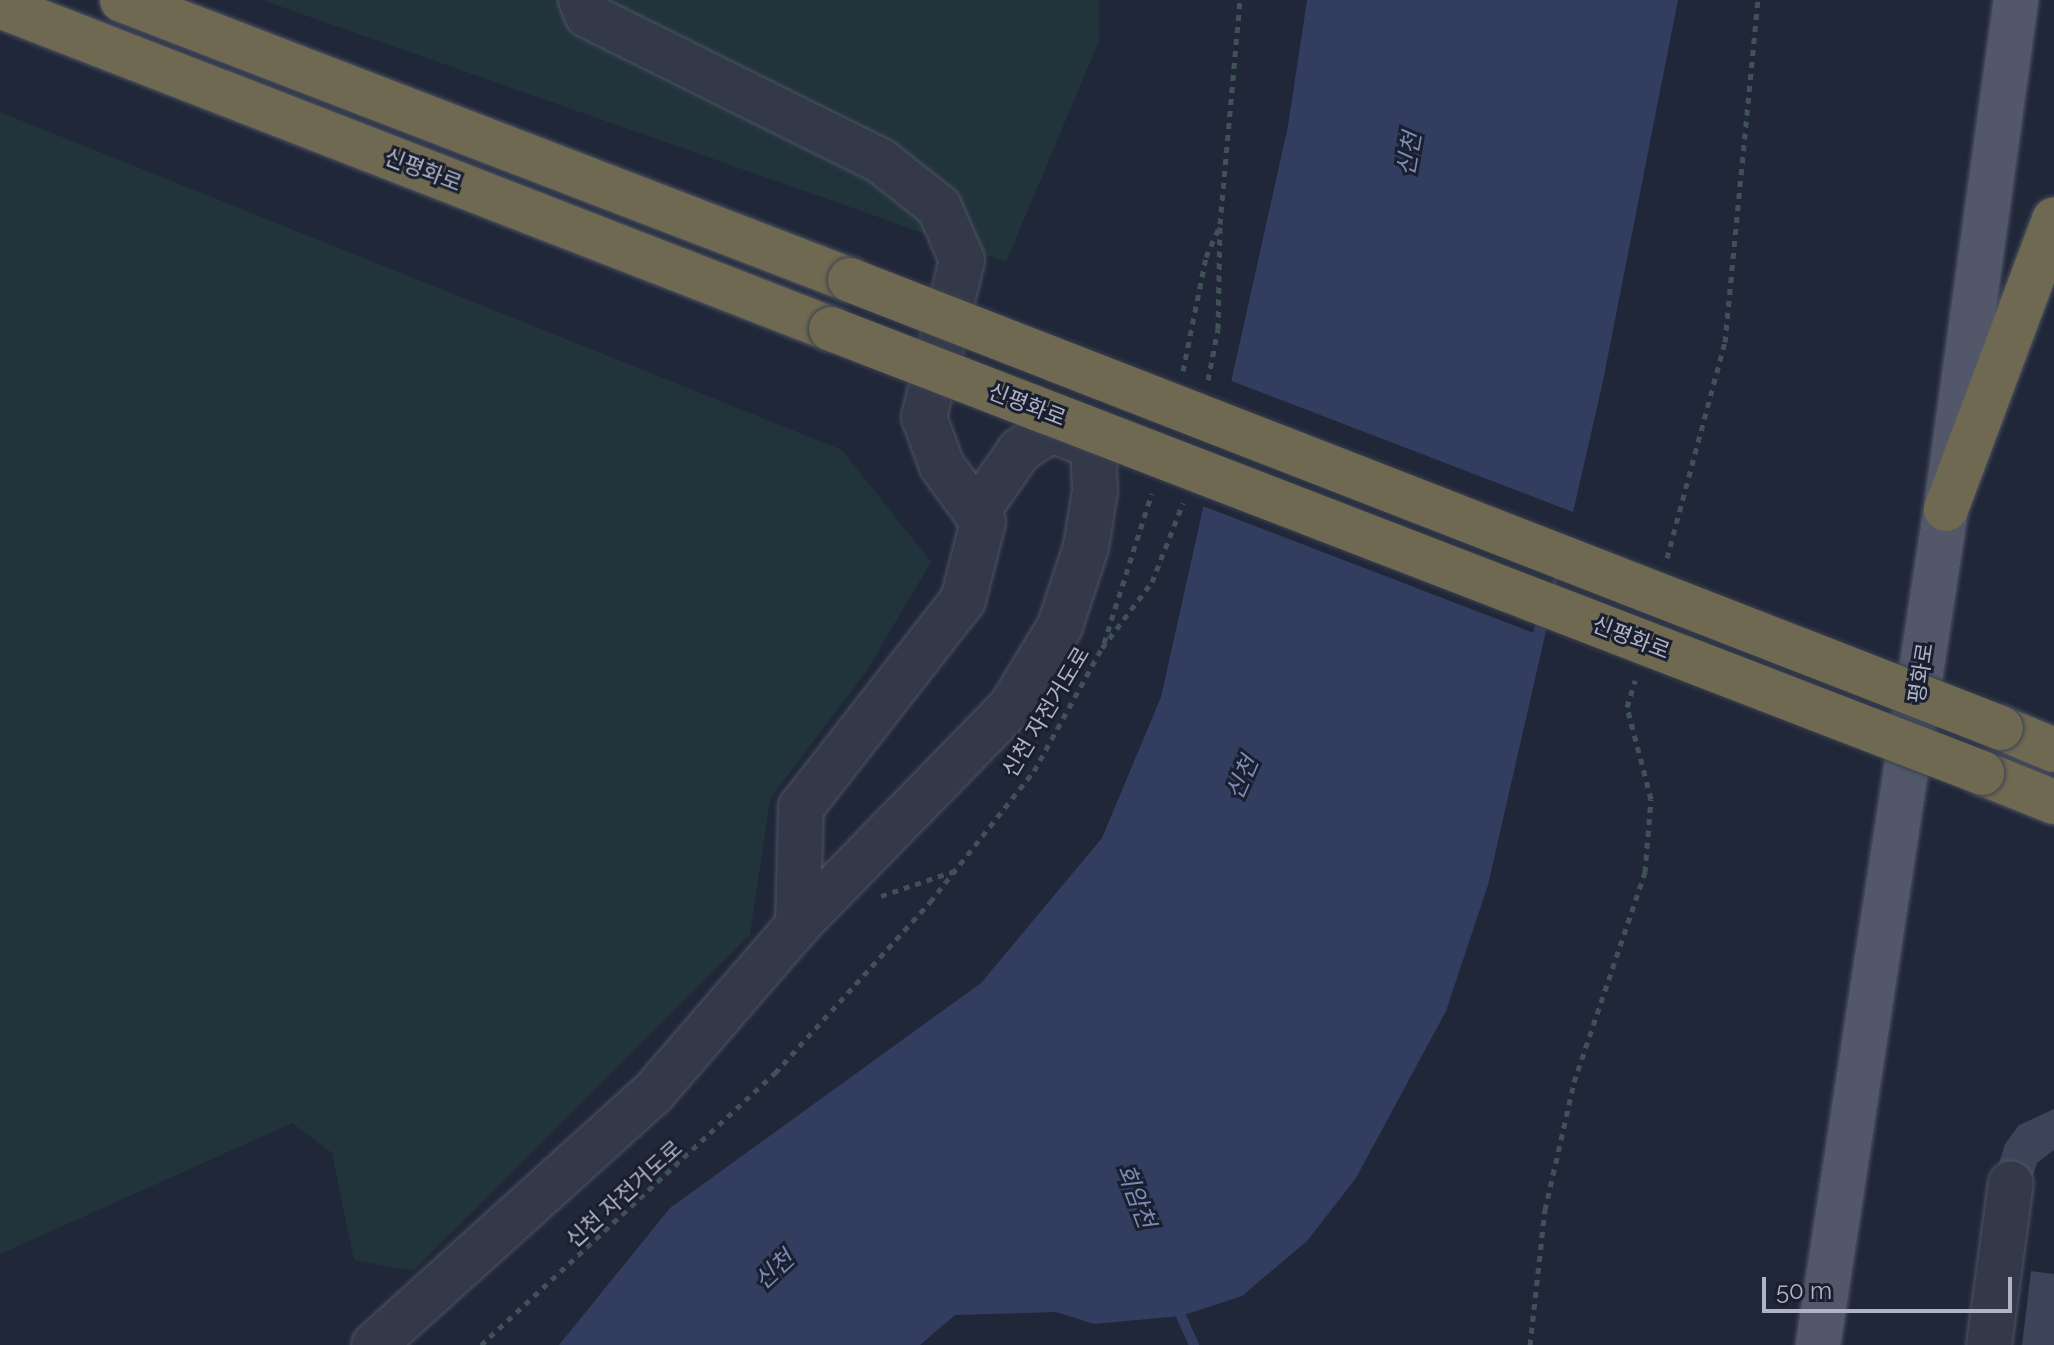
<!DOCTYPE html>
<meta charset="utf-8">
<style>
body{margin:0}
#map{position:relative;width:2054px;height:1345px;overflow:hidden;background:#202739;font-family:Raleway,"Noto Sans KR",sans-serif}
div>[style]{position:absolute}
.green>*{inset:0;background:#22343b}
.water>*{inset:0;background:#323d5f}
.pier>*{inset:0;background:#202739;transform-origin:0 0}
.stream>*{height:10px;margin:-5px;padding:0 5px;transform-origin:5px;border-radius:5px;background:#323d5f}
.building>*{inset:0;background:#3c4459}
.path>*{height:5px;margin-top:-2.5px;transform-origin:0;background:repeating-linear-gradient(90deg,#405158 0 6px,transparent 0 12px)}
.roads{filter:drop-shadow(0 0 2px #4e5464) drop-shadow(0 0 2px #4e5464)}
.minor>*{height:44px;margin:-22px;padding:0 22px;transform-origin:22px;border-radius:22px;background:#34394a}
.major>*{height:44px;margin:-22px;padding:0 22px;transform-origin:22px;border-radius:22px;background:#52586a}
.highway>*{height:44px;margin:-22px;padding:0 22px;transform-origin:22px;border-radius:22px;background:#706951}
.bridges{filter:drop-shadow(0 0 2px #3b4151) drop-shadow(0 0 2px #3b4151)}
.highway-bridge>*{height:44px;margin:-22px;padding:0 22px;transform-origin:22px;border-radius:22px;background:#706951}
span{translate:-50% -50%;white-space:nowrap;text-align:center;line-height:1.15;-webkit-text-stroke:6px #191f2e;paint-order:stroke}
.street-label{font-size:22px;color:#aeb4c6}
.water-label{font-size:24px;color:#7d8bb4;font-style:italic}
.scale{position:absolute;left:1762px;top:1277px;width:250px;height:36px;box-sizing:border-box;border:4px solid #aeb4c6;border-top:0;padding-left:10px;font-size:24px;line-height:28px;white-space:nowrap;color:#aeb4c6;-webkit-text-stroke:6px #191f2e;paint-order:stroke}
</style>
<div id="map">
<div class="green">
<div style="clip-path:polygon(262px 0,1099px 0,1099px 41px,1006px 262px)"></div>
<div style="clip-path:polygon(0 112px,842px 450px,931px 562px,865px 673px,770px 799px,750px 935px,413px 1271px,354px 1260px,332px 1153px,292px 1123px,0 1254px)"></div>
</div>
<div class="water">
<div style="clip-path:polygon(1307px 0,1678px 0,1603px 381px,1488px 885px,1446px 1011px,1356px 1178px,1307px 1241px,1242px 1296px,1181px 1316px,1094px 1324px,1056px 1312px,955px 1315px,920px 1345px,559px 1345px,670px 1208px,981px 983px,1102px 838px,1161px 697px,1288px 126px)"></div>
</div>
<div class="pier">
<div style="left:1229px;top:380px;width:374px;height:127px;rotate:21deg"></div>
</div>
<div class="stream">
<div style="left:1177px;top:1307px;width:42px;rotate:65.9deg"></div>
</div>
<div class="building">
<div style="clip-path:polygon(2054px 1109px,2054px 1150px,2037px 1163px,2029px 1187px,1994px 1179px,2005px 1144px,2019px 1125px)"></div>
<div style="clip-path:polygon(2031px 1271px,2054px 1274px,2054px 1345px,2022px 1345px)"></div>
</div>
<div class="path">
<div style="left:1183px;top:371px;width:116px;rotate:-78.6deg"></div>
<div style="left:1206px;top:257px;width:30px;rotate:-66deg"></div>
<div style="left:1208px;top:380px;width:52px;rotate:-78.9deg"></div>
<div style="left:1218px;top:329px;width:105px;rotate:-88.9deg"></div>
<div style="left:1220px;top:224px;width:225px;rotate:-84.9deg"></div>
<div style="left:1667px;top:558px;width:224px;rotate:-75deg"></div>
<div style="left:1725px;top:342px;width:344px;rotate:-84.5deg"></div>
<div style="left:1104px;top:643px;width:157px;rotate:-72.3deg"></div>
<div style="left:881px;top:896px;width:78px;rotate:-18.7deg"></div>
<div style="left:481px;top:1345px;width:401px;rotate:-42.8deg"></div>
<div style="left:775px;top:1073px;width:231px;rotate:-47.8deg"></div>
<div style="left:930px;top:902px;width:167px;rotate:-51.6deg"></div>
<div style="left:1034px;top:771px;width:141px;rotate:-61.1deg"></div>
<div style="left:1102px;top:648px;width:83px;rotate:-52.9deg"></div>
<div style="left:1152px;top:582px;width:85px;rotate:-68.6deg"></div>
<div style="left:1530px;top:1345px;width:136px;rotate:-83.7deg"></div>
<div style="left:1545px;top:1210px;width:131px;rotate:-77.2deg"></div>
<div style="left:1574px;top:1082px;width:222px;rotate:-71.3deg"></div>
<div style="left:1645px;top:872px;width:73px;rotate:-85.3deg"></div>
<div style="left:1651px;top:799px;width:95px;rotate:-104.6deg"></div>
<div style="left:1627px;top:707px;width:28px;rotate:-73deg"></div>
</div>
<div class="roads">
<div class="minor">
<div style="left:581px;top:0;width:16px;rotate:68deg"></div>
<div style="left:587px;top:15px;width:328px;rotate:26.4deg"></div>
<div style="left:881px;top:161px;width:74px;rotate:38.4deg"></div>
<div style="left:939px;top:207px;width:58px;rotate:66.5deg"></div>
<div style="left:962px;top:260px;width:162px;rotate:103.6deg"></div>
<div style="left:924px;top:417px;width:52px;rotate:69.8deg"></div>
<div style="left:942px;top:466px;width:69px;rotate:53.8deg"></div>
<div style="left:983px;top:522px;width:81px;rotate:104.4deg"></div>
<div style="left:963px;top:600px;width:263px;rotate:128deg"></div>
<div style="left:801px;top:807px;width:118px;rotate:91.5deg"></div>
<div style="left:374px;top:1345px;width:376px;rotate:-42.1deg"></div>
<div style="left:653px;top:1093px;width:222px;rotate:-49.2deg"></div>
<div style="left:798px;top:925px;width:305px;rotate:-45.7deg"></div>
<div style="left:1011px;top:707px;width:95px;rotate:-58.8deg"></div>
<div style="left:1060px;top:626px;width:83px;rotate:-71.8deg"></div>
<div style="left:1086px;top:547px;width:57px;rotate:-80.9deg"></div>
<div style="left:1095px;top:491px;width:45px;rotate:-92.5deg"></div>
<div style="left:1093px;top:446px;width:45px;rotate:-159.1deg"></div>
<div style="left:1051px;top:430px;width:37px;rotate:147deg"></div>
<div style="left:1020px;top:450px;width:77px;rotate:124.9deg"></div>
<div style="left:1989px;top:1345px;width:163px;rotate:-82.3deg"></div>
</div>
<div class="major">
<div style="left:1818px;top:1345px;width:846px;rotate:-81.3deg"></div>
<div style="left:1946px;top:509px;width:514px;rotate:-82.17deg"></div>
</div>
<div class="highway">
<div style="left:122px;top:0;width:780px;rotate:21.04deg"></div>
<div style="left:0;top:6px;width:892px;rotate:21.24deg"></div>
<div style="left:1946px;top:509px;width:309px;rotate:-69.5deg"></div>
<div style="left:2001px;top:728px;width:57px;rotate:22.5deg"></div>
<div style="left:1982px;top:773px;width:78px;rotate:21.9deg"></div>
</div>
</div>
<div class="bridges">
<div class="highway-bridge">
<div style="left:850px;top:280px;width:1235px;rotate:21.27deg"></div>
<div style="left:831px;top:329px;width:1234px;rotate:21.09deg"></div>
</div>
</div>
<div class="street-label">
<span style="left:423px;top:170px;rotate:21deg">신평화로</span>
<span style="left:1027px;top:405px;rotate:21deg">신평화로</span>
<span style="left:1631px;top:638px;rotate:21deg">신평화로</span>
<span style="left:1921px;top:673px;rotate:-81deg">평화로</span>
<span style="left:1046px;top:712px;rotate:-59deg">신천 자전거도로</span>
<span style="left:624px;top:1194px;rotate:-42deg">신천 자전거도로</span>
</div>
<div class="water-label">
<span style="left:1409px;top:154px;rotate:-80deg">신천</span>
<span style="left:1242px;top:778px;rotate:-66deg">신천</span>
<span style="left:1136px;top:1196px;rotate:69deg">회암천</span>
<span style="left:774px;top:1270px;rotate:-43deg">신천</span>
</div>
<div class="scale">50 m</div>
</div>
